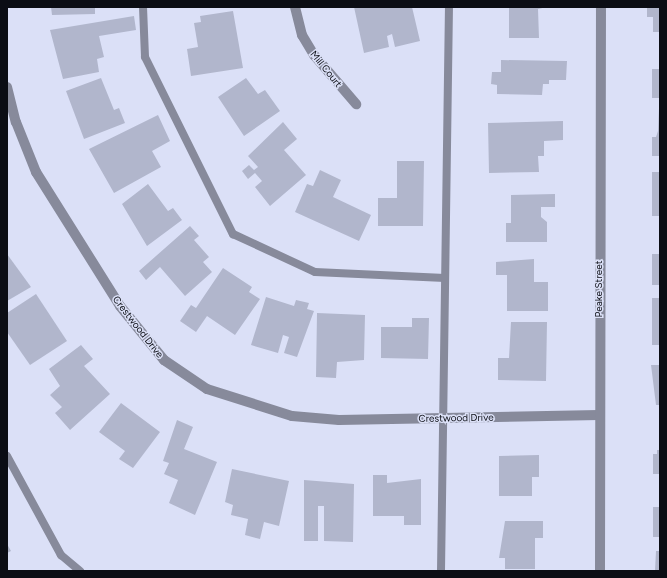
<!DOCTYPE html>
<style>
body{margin:0}
#map{position:relative;width:667px;height:578px;overflow:hidden;background:#dbe0f7;font-family:Figtree,sans-serif}
div>[style]{position:absolute}
.building>*{inset:0;background:#b1b6cc;transform-origin:0 0}
.service>*{height:8px;margin:-4px;padding:0 4px;transform-origin:4px;border-radius:4px;background:#878a9b}
.minor>*{height:10px;margin:-5px;padding:0 5px;transform-origin:5px;border-radius:5px;background:#878a9b}
span{translate:-50% -50%;white-space:nowrap;text-align:center;line-height:1.15;-webkit-text-stroke:3px #dbe0f7;paint-order:stroke}
.street-label{font-size:10px;color:#0b0d14}
.frame{position:absolute;inset:0;border:8px solid #0b0d14;pointer-events:none}
</style>
<div id="map">
<div class="building">
<div style="clip-path:polygon(51px 7px,95px 7px,95px 14px,52px 15px)"></div>
<div style="clip-path:polygon(354px 7px,412px 7px,420px 41px,395px 47px,392px 34px,387px 36px,389px 47px,364px 53px)"></div>
<div style="clip-path:polygon(509px 7px,547px 7px,538px 9px,539px 38px,509px 38px)"></div>
<div style="clip-path:polygon(647px 7px,660px 7px,660px 32px,653px 32px,653px 17px,647px 17px)"></div>
<div style="clip-path:polygon(233px 11px,243px 68px,191px 76px,187px 49px,198px 47px,194px 23px,201px 22px,200px 16px)"></div>
<div style="clip-path:polygon(134px 16px,136px 30px,99px 36px,104px 57px,97px 59px,99px 72px,63px 79px,50px 30px)"></div>
<div style="clip-path:polygon(501px 60px,567px 61px,566px 80px,549px 80px,549px 84px,543px 84px,542px 95px,497px 94px,497px 85px,491px 84px,492px 72px,501px 72px)"></div>
<div style="left:652px;top:69px;width:8px;height:29px"></div>
<div style="clip-path:polygon(101px 78px,114px 110px,119px 108px,125px 123px,84px 139px,66px 91px)"></div>
<div style="clip-path:polygon(246px 78px,258px 94px,265px 90px,280px 111px,244px 136px,218px 97px)"></div>
<div style="clip-path:polygon(658px 108px,660px 156px,652px 156px,652px 137px,656px 137px,658px 131px)"></div>
<div style="clip-path:polygon(158px 115px,170px 141px,152px 151px,161px 167px,114px 193px,89px 149px)"></div>
<div style="clip-path:polygon(563px 121px,563px 140px,544px 141px,544px 156px,538px 156px,539px 172px,489px 173px,488px 123px)"></div>
<div style="clip-path:polygon(283px 122px,297px 139px,284px 150px,306px 175px,270px 206px,255px 187px,262px 181px,255px 173px,248px 179px,242px 171px,249px 165px,254px 170px,258px 167px,248px 156px)"></div>
<div style="clip-path:polygon(397px 161px,424px 161px,423px 226px,378px 226px,378px 198px,397px 198px)"></div>
<div style="clip-path:polygon(320px 170px,341px 180px,333px 197px,371px 215px,359px 241px,295px 212px,307px 184px,313px 186px)"></div>
<div style="left:652px;top:172px;width:8px;height:44px"></div>
<div style="clip-path:polygon(148px 184px,168px 211px,173px 208px,182px 220px,147px 246px,122px 204px)"></div>
<div style="clip-path:polygon(555px 194px,555px 207px,541px 207px,541px 217px,547px 222px,547px 242px,506px 242px,506px 223px,511px 223px,511px 195px)"></div>
<div style="clip-path:polygon(190px 226px,199px 236px,194px 240px,209px 257px,203px 262px,212px 272px,185px 296px,160px 267px,146px 280px,139px 271px)"></div>
<div style="clip-path:polygon(7px 254px,31px 287px,7px 301px)"></div>
<div style="left:652px;top:254px;width:8px;height:31px"></div>
<div style="clip-path:polygon(534px 259px,534px 282px,548px 282px,548px 311px,507px 311px,507px 275px,496px 275px,496px 262px)"></div>
<div style="clip-path:polygon(223px 268px,252px 287px,249px 292px,260px 299px,235px 335px,207px 316px,196px 332px,180px 321px,191px 305px,196px 308px)"></div>
<div style="clip-path:polygon(36px 294px,67px 341px,30px 365px,7px 332px,7px 313px)"></div>
<div style="clip-path:polygon(266px 297px,294px 306px,296px 300px,309px 303px,307px 309px,314px 311px,297px 357px,284px 353px,289px 337px,283px 335px,278px 353px,251px 345px)"></div>
<div style="left:652px;top:298px;width:8px;height:47px"></div>
<div style="clip-path:polygon(317px 313px,365px 315px,364px 360px,337px 362px,336px 378px,316px 377px)"></div>
<div style="clip-path:polygon(412px 318px,429px 318px,428px 359px,381px 358px,381px 327px,412px 327px)"></div>
<div style="clip-path:polygon(511px 322px,547px 322px,546px 381px,498px 380px,498px 358px,509px 358px)"></div>
<div style="clip-path:polygon(81px 345px,93px 359px,84px 366px,110px 394px,70px 430px,55px 413px,62px 407px,50px 395px,60px 386px,49px 369px)"></div>
<div style="clip-path:polygon(651px 365px,660px 365px,660px 405px,656px 405px)"></div>
<div style="clip-path:polygon(121px 403px,160px 432px,133px 468px,119px 459px,125px 451px,99px 432px)"></div>
<div style="clip-path:polygon(177px 420px,193px 427px,184px 449px,217px 462px,195px 515px,169px 503px,178px 480px,164px 474px,169px 463px,163px 461px)"></div>
<div style="clip-path:polygon(657px 450px,660px 450px,660px 474px,653px 474px,653px 454px,657px 454px)"></div>
<div style="clip-path:polygon(539px 455px,539px 477px,532px 477px,532px 496px,499px 496px,499px 456px)"></div>
<div style="clip-path:polygon(232px 469px,289px 481px,279px 526px,264px 522px,260px 539px,245px 535px,248px 519px,231px 515px,233px 505px,225px 502px)"></div>
<div style="clip-path:polygon(373px 475px,387px 475px,387px 483px,421px 479px,421px 525px,404px 525px,404px 516px,373px 516px)"></div>
<div style="clip-path:polygon(304px 480px,354px 484px,353px 542px,324px 541px,324px 506px,318px 506px,318px 541px,304px 541px)"></div>
<div style="left:653px;top:507px;width:7px;height:30px"></div>
<div style="clip-path:polygon(505px 521px,543px 521px,543px 538px,535px 538px,535px 569px,505px 569px,505px 558px,499px 558px)"></div>
<div style="clip-path:polygon(7px 544px,11px 551px,7px 553px)"></div>
<div style="clip-path:polygon(656px 551px,660px 551px,660px 571px,655px 571px)"></div>
</div>
<div class="service">
<div style="left:143px;top:7px;width:50px;rotate:87.7deg"></div>
<div style="left:145px;top:57px;width:198px;rotate:63.6deg"></div>
<div style="left:233px;top:234px;width:90px;rotate:24.9deg"></div>
<div style="left:315px;top:272px;width:130px;rotate:2.6deg"></div>
<div style="left:7px;top:456px;width:113px;rotate:61.4deg"></div>
<div style="left:61px;top:555px;width:25px;rotate:40deg"></div>
<div style="left:441px;top:571px;width:564px;rotate:-89.19deg"></div>
</div>
<div class="minor">
<div style="left:295px;top:7px;width:29px;rotate:76deg"></div>
<div style="left:302px;top:35px;width:23px;rotate:59deg"></div>
<div style="left:314px;top:55px;width:65px;rotate:49.4deg"></div>
<div style="left:7px;top:87px;width:36px;rotate:76deg"></div>
<div style="left:16px;top:122px;width:54px;rotate:68.2deg"></div>
<div style="left:36px;top:172px;width:158px;rotate:57.9deg"></div>
<div style="left:120px;top:306px;width:70px;rotate:50.8deg"></div>
<div style="left:164px;top:360px;width:52px;rotate:34deg"></div>
<div style="left:207px;top:389px;width:89px;rotate:17.6deg"></div>
<div style="left:292px;top:416px;width:47px;rotate:4.9deg"></div>
<div style="left:339px;top:420px;width:260px;rotate:-1.1deg"></div>
<div style="left:600px;top:571px;width:564px;rotate:-89.9deg"></div>
</div>
<div class="street-label">
<span style="left:326px;top:69px;rotate:51deg">Mill Court</span>
<span style="left:599px;top:289px;rotate:-90deg">Peake Street</span>
<span style="left:138px;top:327px;rotate:52deg">Crestwood Drive</span>
<span style="left:456px;top:418px;rotate:-1deg">Crestwood Drive</span>
</div>
<div class="frame"></div>
</div>
